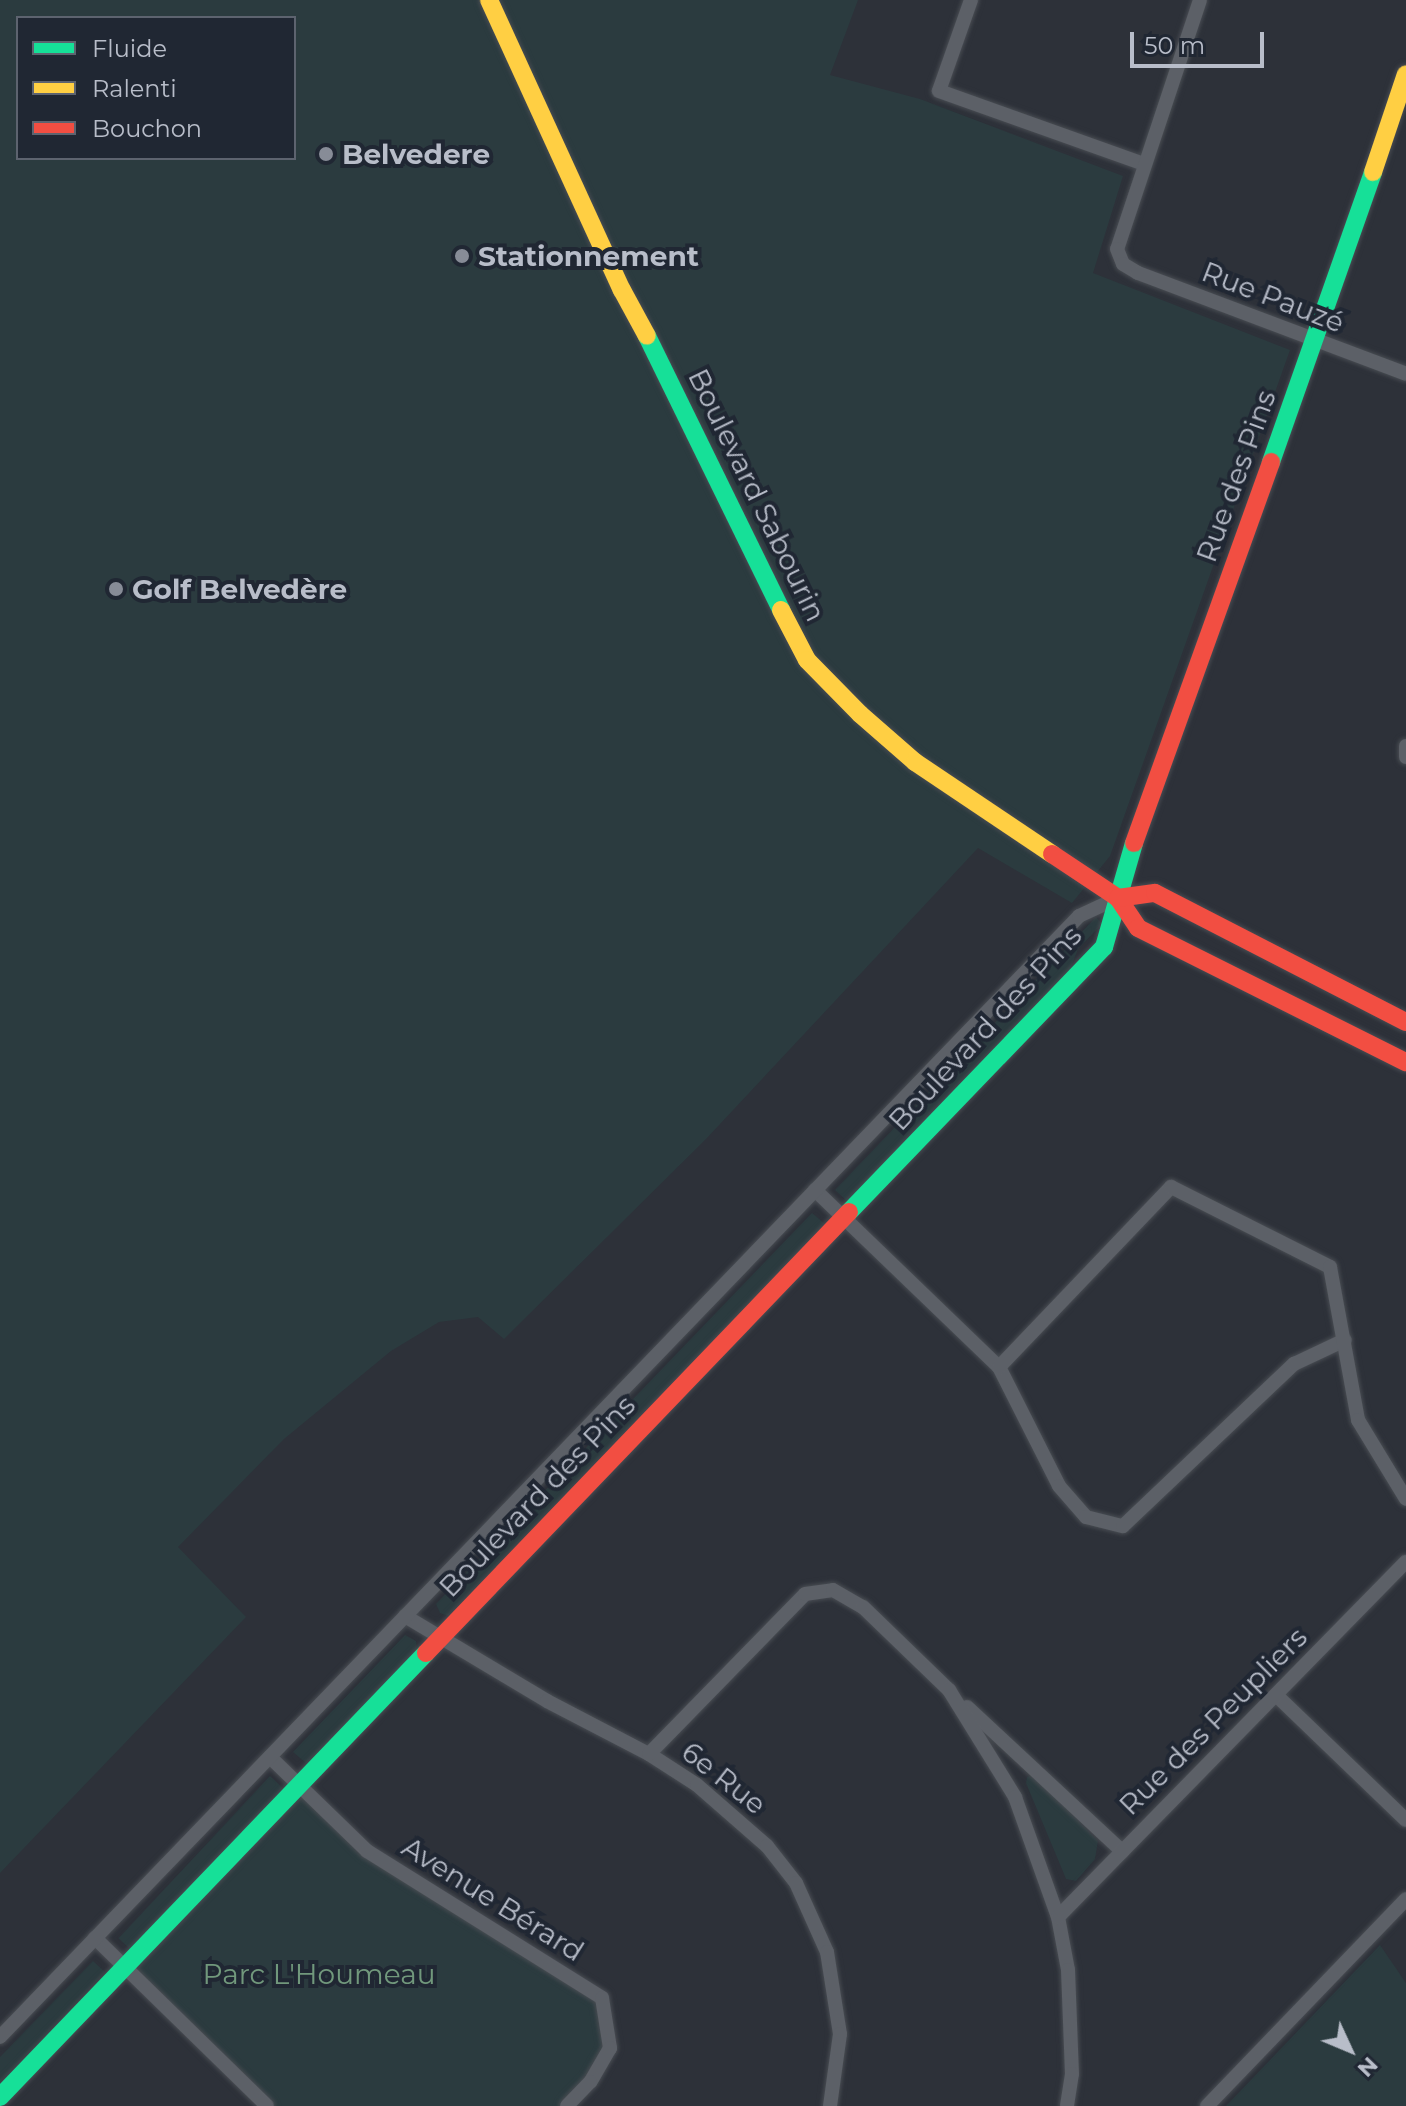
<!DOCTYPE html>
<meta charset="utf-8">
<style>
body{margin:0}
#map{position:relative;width:1406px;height:2106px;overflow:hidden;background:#2d3139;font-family:Montserrat,sans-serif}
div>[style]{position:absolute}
.green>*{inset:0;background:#2b3b3f;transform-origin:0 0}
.roads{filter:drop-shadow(0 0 2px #484c52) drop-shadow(0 0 2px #484c52)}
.street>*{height:14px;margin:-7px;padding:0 7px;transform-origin:7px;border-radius:7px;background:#5c6067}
.fast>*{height:18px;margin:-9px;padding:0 9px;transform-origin:9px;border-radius:9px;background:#16e098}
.slow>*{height:18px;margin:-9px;padding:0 9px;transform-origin:9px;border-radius:9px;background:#ffcf43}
.jam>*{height:18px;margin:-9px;padding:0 9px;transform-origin:9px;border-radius:9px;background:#f24e42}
.dots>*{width:22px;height:22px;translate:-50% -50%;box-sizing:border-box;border:4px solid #202733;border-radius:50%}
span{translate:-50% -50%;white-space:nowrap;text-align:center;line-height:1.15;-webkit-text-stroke:8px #202733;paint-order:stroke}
.poi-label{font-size:28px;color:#b8bdc9;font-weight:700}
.left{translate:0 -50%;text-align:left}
.street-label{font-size:28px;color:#b8bdc9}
.park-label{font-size:28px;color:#71987c}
.legend{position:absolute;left:16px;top:16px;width:280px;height:144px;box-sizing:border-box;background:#202733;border:2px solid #5d636f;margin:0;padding:10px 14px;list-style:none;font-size:24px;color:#b8bdc9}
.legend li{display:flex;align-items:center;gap:16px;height:40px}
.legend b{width:40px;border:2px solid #5d636f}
.north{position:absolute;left:1310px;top:2010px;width:80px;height:80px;-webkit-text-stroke:6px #202733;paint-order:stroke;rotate:134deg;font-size:22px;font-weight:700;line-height:32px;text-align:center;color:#b8bdc9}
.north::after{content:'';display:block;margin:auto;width:28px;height:36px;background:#b8bdc9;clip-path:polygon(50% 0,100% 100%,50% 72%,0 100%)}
.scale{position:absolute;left:1130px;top:32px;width:134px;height:36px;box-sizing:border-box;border:4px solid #b8bdc9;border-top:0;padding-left:10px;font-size:24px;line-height:28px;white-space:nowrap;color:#b8bdc9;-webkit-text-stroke:6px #202733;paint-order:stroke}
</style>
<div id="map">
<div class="green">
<div style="clip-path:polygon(evenodd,0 0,858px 0,830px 75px,920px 99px,1123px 176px,1093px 273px,1290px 350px,1110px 856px,1072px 903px,978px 848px,706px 1139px,504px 1339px,478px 1317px,439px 1322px,391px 1351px,284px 1439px,178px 1547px,246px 1617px,0 1873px,0 0,18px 18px,294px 18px,294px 158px,18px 158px,18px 18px)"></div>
<div style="clip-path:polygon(1096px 917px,1102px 924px,1078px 949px,1070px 970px,848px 1202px,835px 1190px)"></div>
<div style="clip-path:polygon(812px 1213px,825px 1224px,448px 1616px,440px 1613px,436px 1604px)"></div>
<div style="clip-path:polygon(405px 1635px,416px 1641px,417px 1650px,307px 1764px,293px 1752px)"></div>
<div style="clip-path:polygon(1033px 1775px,1098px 1841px,1095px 1859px,1076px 1881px,1066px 1879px,1064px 1874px,1026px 1783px,1027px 1777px)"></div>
<div style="left:270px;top:1776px;width:18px;height:222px;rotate:43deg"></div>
<div style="clip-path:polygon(299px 1784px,367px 1851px,602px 1998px,610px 2048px,567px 2106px,267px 2106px,124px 1967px)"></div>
<div style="clip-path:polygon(1380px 1945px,1406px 1983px,1406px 2106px,1226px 2106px)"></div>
<div style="clip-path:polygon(93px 1961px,105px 1972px,0 2082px,0 2057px)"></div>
</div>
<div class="roads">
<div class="street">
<div style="left:971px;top:0;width:96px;rotate:109.4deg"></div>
<div style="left:939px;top:91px;width:218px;rotate:19.6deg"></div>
<div style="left:1200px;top:0;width:262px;rotate:108.4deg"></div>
<div style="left:1117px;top:249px;width:16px;rotate:68deg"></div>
<div style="left:1123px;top:264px;width:17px;rotate:31deg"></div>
<div style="left:1138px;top:273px;width:286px;rotate:20.6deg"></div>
<div style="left:1406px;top:746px;width:11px;rotate:90deg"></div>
<div style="left:815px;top:1190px;width:255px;rotate:43.9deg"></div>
<div style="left:999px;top:1367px;width:133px;rotate:63.2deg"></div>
<div style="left:1059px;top:1486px;width:41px;rotate:48.9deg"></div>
<div style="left:1086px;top:1517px;width:38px;rotate:14deg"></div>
<div style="left:1123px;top:1526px;width:236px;rotate:-43.5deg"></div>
<div style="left:1294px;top:1364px;width:56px;rotate:-25.2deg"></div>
<div style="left:999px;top:1367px;width:249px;rotate:-46.3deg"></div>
<div style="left:1171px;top:1187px;width:178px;rotate:26.7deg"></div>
<div style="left:1330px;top:1267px;width:156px;rotate:79.6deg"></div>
<div style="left:1358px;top:1420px;width:92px;rotate:58.7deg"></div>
<div style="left:405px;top:1616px;width:165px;rotate:30.9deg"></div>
<div style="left:547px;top:1701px;width:115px;rotate:27.5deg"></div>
<div style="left:649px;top:1754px;width:57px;rotate:32.9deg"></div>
<div style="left:697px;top:1785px;width:93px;rotate:41.1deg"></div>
<div style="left:767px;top:1846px;width:47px;rotate:51.9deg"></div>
<div style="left:796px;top:1883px;width:76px;rotate:65.8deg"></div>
<div style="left:827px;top:1952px;width:83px;rotate:81deg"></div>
<div style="left:840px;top:2034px;width:73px;rotate:97.9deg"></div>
<div style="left:1276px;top:1695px;width:180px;rotate:43.9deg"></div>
<div style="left:967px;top:1707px;width:212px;rotate:42.9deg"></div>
<div style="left:649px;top:1754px;width:223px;rotate:-45.7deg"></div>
<div style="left:805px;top:1594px;width:28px;rotate:-8deg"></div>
<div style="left:833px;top:1590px;width:34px;rotate:30deg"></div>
<div style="left:863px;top:1607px;width:120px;rotate:44deg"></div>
<div style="left:949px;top:1690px;width:126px;rotate:58.3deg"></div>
<div style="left:1015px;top:1797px;width:127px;rotate:70.3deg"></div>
<div style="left:1058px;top:1917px;width:54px;rotate:79.3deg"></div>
<div style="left:1068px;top:1970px;width:104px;rotate:87.8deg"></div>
<div style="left:1072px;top:2074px;width:32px;rotate:99deg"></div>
<div style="left:270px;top:1757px;width:135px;rotate:44.1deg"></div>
<div style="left:367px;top:1851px;width:277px;rotate:32deg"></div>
<div style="left:602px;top:1998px;width:51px;rotate:80.9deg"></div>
<div style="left:610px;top:2048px;width:39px;rotate:120deg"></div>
<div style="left:590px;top:2082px;width:33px;rotate:134deg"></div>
<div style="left:1058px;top:1917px;width:497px;rotate:-45.6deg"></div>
<div style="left:95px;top:1938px;width:240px;rotate:44.3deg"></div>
<div style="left:0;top:2037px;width:1556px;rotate:-46.09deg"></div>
<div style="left:1079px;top:916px;width:43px;rotate:-24.8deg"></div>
<div style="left:1207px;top:2106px;width:287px;rotate:-46.1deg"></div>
</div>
<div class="fast">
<div style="left:647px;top:336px;width:305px;rotate:63.9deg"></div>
<div style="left:1271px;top:462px;width:307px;rotate:-70.6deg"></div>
<div style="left:849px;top:1212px;width:368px;rotate:-46.1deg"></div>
<div style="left:1104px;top:947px;width:108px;rotate:-73.9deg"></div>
<div style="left:0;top:2097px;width:615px;rotate:-46.19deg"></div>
</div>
<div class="slow">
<div style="left:489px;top:0;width:319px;rotate:65.4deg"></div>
<div style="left:622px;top:290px;width:52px;rotate:61.5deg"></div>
<div style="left:1373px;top:172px;width:103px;rotate:-71.4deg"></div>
<div style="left:781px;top:610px;width:56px;rotate:62.5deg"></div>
<div style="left:807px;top:660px;width:76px;rotate:45.5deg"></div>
<div style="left:860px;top:714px;width:73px;rotate:41.1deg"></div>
<div style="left:915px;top:762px;width:165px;rotate:33.9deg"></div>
</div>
<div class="jam">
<div style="left:1134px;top:843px;width:405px;rotate:-70.2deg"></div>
<div style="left:1052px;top:854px;width:79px;rotate:33.7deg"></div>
<div style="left:1118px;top:898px;width:36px;rotate:56deg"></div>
<div style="left:1138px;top:928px;width:300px;rotate:26.6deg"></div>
<div style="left:1118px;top:898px;width:37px;rotate:-8deg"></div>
<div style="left:1155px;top:893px;width:282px;rotate:27.2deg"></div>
<div style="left:426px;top:1653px;width:611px;rotate:-46.19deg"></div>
</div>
</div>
<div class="dots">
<div style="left:326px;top:154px;background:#878c97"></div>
<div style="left:462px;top:256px;background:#878c97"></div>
<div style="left:116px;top:589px;background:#878c97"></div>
</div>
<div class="poi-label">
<span class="left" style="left:342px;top:154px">Belvedere</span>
<span class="left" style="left:478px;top:256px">Stationnement</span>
<span class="left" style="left:132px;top:589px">Golf Belvedère</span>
</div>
<div class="street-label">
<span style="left:1273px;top:297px;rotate:21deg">Rue Pauzé</span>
<span style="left:1236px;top:476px;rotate:-70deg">Rue des Pins</span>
<span style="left:757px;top:495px;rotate:64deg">Boulevard Sabourin</span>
<span style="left:985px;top:1028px;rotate:-47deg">Boulevard des Pins</span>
<span style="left:537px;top:1496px;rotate:-46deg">Boulevard des Pins</span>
<span style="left:1213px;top:1721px;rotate:-45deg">Rue des Peupliers</span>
<span style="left:724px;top:1778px;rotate:38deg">6e Rue</span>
<span style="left:493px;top:1899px;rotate:32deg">Avenue Bérard</span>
</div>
<div class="park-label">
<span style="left:319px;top:1974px">Parc L'Houmeau</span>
</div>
<ul class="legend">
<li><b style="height:10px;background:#16e098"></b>Fluide</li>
<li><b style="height:10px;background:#ffcf43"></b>Ralenti</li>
<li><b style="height:10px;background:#f24e42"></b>Bouchon</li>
</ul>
<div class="north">N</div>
<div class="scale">50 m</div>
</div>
